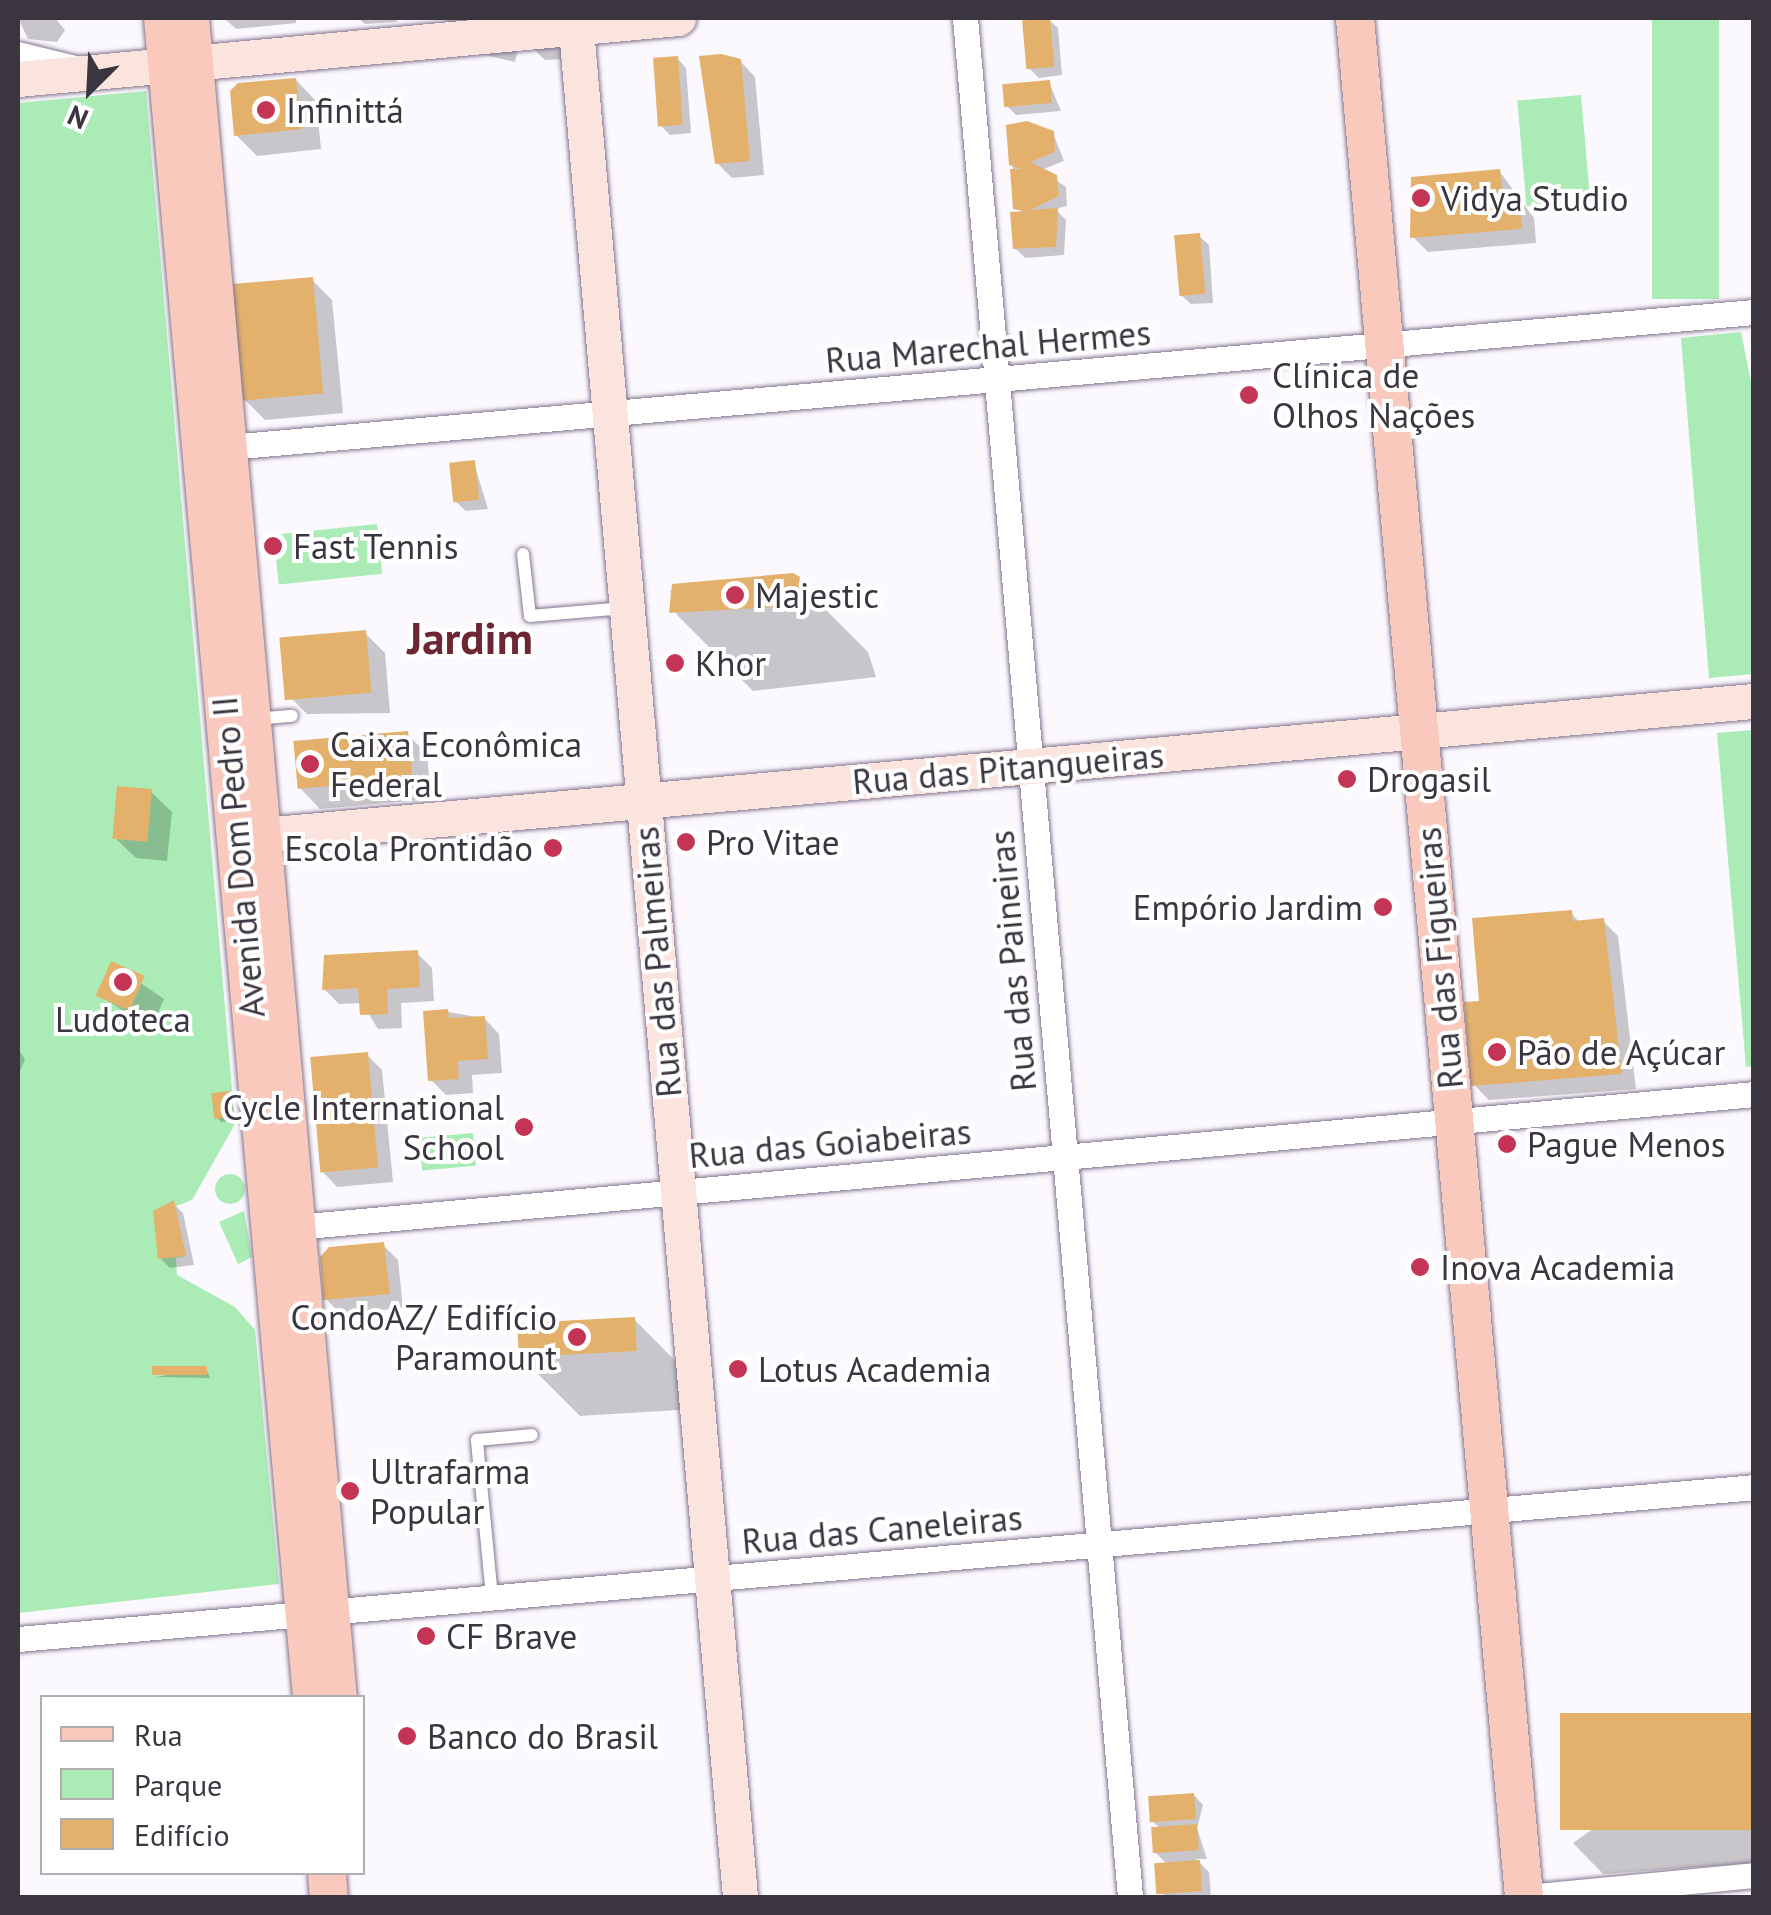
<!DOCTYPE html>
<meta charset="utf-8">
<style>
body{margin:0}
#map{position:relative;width:1771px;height:1915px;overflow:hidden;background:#fbf8fe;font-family:"PT Sans",sans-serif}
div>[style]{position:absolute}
.green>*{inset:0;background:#abecb6;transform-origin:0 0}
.round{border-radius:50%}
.shadow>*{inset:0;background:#0003}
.building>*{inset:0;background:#e4b16d;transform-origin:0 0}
.roads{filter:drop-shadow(0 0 2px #83758e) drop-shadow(0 0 2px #83758e)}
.lane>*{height:12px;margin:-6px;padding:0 6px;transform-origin:6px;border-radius:6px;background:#fff}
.street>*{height:25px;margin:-12.5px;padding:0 12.5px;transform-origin:12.5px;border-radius:12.5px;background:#fff}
.secondary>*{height:35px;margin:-17.5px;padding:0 17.5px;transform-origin:17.5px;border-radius:17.5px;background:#fce4de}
.primary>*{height:38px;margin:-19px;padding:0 19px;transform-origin:19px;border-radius:19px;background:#fac9be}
.dots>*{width:28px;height:28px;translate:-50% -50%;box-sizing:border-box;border:5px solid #fff;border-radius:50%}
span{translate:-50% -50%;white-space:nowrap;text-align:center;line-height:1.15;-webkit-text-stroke:8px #fff;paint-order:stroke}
.poi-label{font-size:35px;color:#3b353f}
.left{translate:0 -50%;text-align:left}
.right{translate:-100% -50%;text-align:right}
.street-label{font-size:35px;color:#3b353f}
.district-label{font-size:45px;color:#6d2733;font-weight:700}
.frame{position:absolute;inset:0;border:20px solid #3b353f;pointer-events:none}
.legend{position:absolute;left:40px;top:1695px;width:325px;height:180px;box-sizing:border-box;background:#fff;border:2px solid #b1aeb2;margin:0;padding:12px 18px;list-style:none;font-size:30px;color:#3b353f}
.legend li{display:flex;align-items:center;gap:20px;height:50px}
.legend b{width:50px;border:2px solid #b1aeb2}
.north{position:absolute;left:40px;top:40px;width:100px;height:100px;-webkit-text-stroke:8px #fff;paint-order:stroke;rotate:204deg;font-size:28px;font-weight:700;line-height:40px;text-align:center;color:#3b353f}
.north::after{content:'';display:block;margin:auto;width:35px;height:45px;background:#3b353f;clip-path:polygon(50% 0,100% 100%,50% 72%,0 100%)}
</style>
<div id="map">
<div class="green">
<div style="left:1652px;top:18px;width:67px;height:281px"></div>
<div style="clip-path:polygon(146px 91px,235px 1124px,192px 1200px,174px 1207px,186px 1256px,176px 1258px,177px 1275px,235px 1307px,255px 1330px,279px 1584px,18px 1613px,18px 103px)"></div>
<div style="left:1581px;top:95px;width:106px;height:64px;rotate:85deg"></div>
<div style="clip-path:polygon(1741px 332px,1754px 397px,1753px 674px,1709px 678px,1681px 338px)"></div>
<div style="left:377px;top:524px;width:50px;height:104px;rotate:84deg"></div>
<div style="clip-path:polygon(1753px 730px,1754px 1066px,1746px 1067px,1717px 733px)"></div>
<div style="left:473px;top:1133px;width:33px;height:54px;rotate:85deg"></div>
<div class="round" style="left:215px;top:1174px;width:30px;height:30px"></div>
<div style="clip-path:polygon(244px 1211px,252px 1257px,238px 1264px,219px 1222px)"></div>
</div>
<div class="shadow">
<div style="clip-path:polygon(18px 18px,55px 18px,65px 30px,57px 42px,28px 39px)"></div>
<div style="clip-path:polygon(79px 18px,119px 18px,82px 20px)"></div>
<div style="clip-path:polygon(224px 18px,296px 18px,296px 23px,236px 29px)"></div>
<div style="clip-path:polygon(358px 18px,397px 18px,397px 22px,365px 24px)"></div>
<div style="clip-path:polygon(444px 18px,567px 18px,566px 59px,545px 60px,521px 37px,515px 62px,481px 54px)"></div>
<div style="clip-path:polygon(1048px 19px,1058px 28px,1062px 75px,1039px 78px,1029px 68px)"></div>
<div style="clip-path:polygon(677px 58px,686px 68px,691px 133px,670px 135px,661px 126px)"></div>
<div style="clip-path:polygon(740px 61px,755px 77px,764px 175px,732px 178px,717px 163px)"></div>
<div style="clip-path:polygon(296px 80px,316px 101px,321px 149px,257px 156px,236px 135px)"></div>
<div style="clip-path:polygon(1049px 82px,1061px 111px,1016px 115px,1006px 105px)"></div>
<div style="clip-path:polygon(1053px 133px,1064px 161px,1041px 170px,1066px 187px,1067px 206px,1055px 209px,1066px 220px,1064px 255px,1025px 258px,1015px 248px,1021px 214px,1012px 164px)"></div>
<div style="clip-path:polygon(1500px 172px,1534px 218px,1536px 243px,1428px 252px,1413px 237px)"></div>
<div style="clip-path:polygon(1199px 236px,1209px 245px,1213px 303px,1191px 304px,1181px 295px)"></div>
<div style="clip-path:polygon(312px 280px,332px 300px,343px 413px,265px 420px,245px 400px)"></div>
<div style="clip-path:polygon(474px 463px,488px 509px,466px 511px,456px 502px)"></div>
<div style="clip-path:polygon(792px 576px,868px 652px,876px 677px,753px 691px,677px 615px,670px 591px)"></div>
<div style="clip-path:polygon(365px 633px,385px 653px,390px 713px,307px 714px,287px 694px)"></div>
<div style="clip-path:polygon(407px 734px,427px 754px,431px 799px,320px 809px,300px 788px)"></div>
<div style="clip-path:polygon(151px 792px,172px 812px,167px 861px,136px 858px,115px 838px)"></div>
<div style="clip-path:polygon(1571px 913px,1580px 923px,1603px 921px,1618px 936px,1636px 1089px,1489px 1100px,1474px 1085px,1481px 1003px)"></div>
<div style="clip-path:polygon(417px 953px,432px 968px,434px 1001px,401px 1003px,402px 1028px,378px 1029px,362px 1003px,339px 1004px,324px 989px)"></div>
<div style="clip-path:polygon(113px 964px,164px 999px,151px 1029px,99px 995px)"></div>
<div style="clip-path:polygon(448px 1012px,484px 1018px,499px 1034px,502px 1073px,472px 1075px,473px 1093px,446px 1095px,431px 1080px)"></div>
<div style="clip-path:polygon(18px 1049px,25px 1059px,18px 1076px)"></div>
<div style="clip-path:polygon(367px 1055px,382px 1070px,393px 1182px,337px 1187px,322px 1171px)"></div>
<div style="clip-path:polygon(229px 1094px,236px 1120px,221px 1122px,217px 1118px)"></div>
<div style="clip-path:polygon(173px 1203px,183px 1213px,194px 1265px,170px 1268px,160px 1258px)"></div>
<div style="clip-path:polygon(383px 1245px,398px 1260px,403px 1308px,341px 1314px,326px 1299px)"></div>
<div style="clip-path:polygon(634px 1319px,693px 1379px,695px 1409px,580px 1416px,521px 1357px)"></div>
<div style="clip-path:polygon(206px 1368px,210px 1378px,156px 1377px)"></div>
<div style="clip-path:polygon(1754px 1715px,1754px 1863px,1603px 1874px,1573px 1843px)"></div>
<div style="clip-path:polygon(1194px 1795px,1203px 1805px,1197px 1828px,1207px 1859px,1196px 1859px,1209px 1872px,1211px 1898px,1163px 1898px,1168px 1865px,1155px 1852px,1161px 1829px,1152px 1821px)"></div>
</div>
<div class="building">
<div style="left:1050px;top:18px;width:49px;height:28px;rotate:85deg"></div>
<div style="clip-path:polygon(721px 54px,741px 59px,750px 161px,715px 164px,699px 56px)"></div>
<div style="left:678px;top:56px;width:69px;height:25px;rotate:86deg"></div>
<div style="clip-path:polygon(296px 78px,302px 129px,234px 136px,230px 91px,238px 83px)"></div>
<div style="left:1050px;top:80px;width:23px;height:48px;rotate:85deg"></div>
<div style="clip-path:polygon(1027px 121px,1054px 131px,1055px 152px,1030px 162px,1057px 175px,1059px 196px,1030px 210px,1058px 208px,1056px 247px,1013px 249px,1010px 212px,1026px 211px,1013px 209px,1010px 169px,1022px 169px,1009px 165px,1006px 125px)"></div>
<div style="clip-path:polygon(1500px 169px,1504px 202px,1520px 201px,1522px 229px,1410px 238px,1411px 177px)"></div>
<div style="left:1200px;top:233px;width:61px;height:26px;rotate:85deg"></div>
<div style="left:313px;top:277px;width:117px;height:81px;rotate:85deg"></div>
<div style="left:475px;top:460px;width:40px;height:26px;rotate:84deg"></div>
<div style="clip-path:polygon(793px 573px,800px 577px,796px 606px,669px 613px,672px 584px)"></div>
<div style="left:366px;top:630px;width:63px;height:87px;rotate:85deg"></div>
<div style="left:408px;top:731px;width:48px;height:115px;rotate:85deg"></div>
<div style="left:117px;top:786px;width:35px;height:53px;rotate:5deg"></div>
<div style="clip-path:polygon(1572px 910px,1573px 921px,1604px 918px,1622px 1074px,1471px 1086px,1464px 1002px,1479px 1001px,1472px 918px)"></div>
<div style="clip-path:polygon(418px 950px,420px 987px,387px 989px,388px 1014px,360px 1015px,358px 988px,322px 990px,324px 955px)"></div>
<div style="left:111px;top:961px;width:37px;height:38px;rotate:24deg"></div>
<div style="clip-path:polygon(448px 1009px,449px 1018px,485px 1016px,488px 1059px,458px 1061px,459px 1079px,428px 1081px,423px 1011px)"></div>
<div style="left:368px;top:1052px;width:116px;height:58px;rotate:85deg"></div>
<div style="left:230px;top:1091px;width:26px;height:19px;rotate:83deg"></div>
<div style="clip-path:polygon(174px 1200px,186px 1256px,158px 1259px,153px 1211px)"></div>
<div style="clip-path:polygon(384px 1242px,390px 1294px,323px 1300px,320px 1257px,329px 1247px)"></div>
<div style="left:635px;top:1317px;width:34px;height:118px;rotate:87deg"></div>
<div style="left:207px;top:1366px;width:9px;height:55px;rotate:90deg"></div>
<div style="left:1754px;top:1713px;width:117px;height:194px;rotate:90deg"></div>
<div style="left:1194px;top:1793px;width:26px;height:46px;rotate:86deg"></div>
<div style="left:1197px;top:1824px;width:26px;height:46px;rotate:86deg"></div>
<div style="left:1200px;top:1860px;width:31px;height:46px;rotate:86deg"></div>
</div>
<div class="roads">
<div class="lane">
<div style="left:523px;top:554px;width:62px;rotate:83.6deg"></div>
<div style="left:530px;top:616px;width:95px;rotate:-4.8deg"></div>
<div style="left:255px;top:719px;width:37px;rotate:-5deg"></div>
<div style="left:492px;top:1597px;width:158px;rotate:-95.5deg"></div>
<div style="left:477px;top:1440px;width:55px;rotate:-5.2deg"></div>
</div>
<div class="street">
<div style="left:965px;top:18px;width:1887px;rotate:84.98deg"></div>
<div style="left:18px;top:54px;width:55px;rotate:13.8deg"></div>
<div style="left:229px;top:447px;width:1531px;rotate:-5.06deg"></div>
<div style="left:285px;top:1228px;width:1475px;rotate:-5.21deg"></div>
<div style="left:18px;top:1639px;width:1743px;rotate:-5deg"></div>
<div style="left:1516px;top:1898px;width:239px;rotate:-5.5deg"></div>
</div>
<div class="secondary">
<div style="left:575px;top:18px;width:1887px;rotate:84.98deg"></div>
<div style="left:18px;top:79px;width:663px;rotate:-5.28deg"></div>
<div style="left:263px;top:835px;width:1497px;rotate:-5.14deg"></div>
</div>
<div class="primary">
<div style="left:163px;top:18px;width:1687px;rotate:84.93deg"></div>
<div style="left:190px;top:18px;width:1687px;rotate:84.97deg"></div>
<div style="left:1355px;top:18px;width:1888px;rotate:84.86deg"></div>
<div style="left:327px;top:1872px;width:26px;rotate:86deg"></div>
</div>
</div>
<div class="dots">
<div style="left:266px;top:110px;background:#c43455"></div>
<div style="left:1421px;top:198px;background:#c43455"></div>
<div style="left:1249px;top:395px;background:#c43455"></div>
<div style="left:273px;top:546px;background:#c43455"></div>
<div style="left:735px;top:595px;background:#c43455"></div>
<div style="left:675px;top:663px;background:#c43455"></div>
<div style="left:310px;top:764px;background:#c43455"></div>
<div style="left:1347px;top:779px;background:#c43455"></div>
<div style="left:686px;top:842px;background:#c43455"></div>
<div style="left:553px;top:848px;background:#c43455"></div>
<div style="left:1383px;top:907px;background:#c43455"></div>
<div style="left:123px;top:982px;background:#c43455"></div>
<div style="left:1497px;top:1052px;background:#c43455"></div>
<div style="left:524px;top:1127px;background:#c43455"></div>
<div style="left:1507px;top:1144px;background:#c43455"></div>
<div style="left:1420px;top:1267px;background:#c43455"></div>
<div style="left:577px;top:1337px;background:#c43455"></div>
<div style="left:738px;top:1369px;background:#c43455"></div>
<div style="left:350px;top:1491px;background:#c43455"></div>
<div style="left:426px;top:1636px;background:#c43455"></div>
<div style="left:407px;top:1736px;background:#c43455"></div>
</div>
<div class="poi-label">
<span class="left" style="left:286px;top:110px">Infinittá</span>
<span class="left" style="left:1441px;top:198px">Vidya Studio</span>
<span class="left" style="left:1272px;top:395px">Clínica de<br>Olhos Nações</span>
<span class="left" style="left:293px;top:546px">Fast Tennis</span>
<span class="left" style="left:755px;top:595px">Majestic</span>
<span class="left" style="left:695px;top:663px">Khor</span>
<span class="left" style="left:330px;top:764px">Caixa Econômica<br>Federal</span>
<span class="left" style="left:1367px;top:779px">Drogasil</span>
<span class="left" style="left:706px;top:842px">Pro Vitae</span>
<span class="right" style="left:533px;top:848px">Escola Prontidão</span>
<span class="right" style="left:1363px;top:907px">Empório Jardim</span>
<span style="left:123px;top:1019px">Ludoteca</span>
<span class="left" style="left:1517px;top:1052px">Pão de Açúcar</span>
<span class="right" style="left:504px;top:1127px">Cycle International<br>School</span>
<span class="left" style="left:1527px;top:1144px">Pague Menos</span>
<span class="left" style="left:1440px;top:1267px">Inova Academia</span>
<span class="right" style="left:557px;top:1337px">CondoAZ/ Edifício<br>Paramount</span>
<span class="left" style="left:758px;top:1369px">Lotus Academia</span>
<span class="left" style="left:370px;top:1491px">Ultrafarma<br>Popular</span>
<span class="left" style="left:446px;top:1636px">CF Brave</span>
<span class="left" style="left:427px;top:1736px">Banco do Brasil</span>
</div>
<div class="street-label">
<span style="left:988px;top:346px;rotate:-5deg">Rua Marechal Hermes</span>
<span style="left:1008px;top:768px;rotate:-5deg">Rua das Pitangueiras</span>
<span style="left:238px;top:857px;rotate:-95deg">Avenida Dom Pedro II</span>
<span style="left:1439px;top:958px;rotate:-95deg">Rua das Figueiras</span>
<span style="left:1012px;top:961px;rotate:-95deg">Rua das Paineiras</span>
<span style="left:657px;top:962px;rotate:-95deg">Rua das Palmeiras</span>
<span style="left:830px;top:1143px;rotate:-5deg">Rua das Goiabeiras</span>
<span style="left:882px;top:1529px;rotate:-5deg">Rua das Caneleiras</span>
</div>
<div class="district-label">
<span style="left:470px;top:638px">Jardim</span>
</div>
<div class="frame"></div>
<ul class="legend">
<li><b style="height:12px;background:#fac9be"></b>Rua</li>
<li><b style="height:28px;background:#abecb6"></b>Parque</li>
<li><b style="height:28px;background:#e4b16d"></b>Edifício</li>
</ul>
<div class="north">N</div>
</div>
